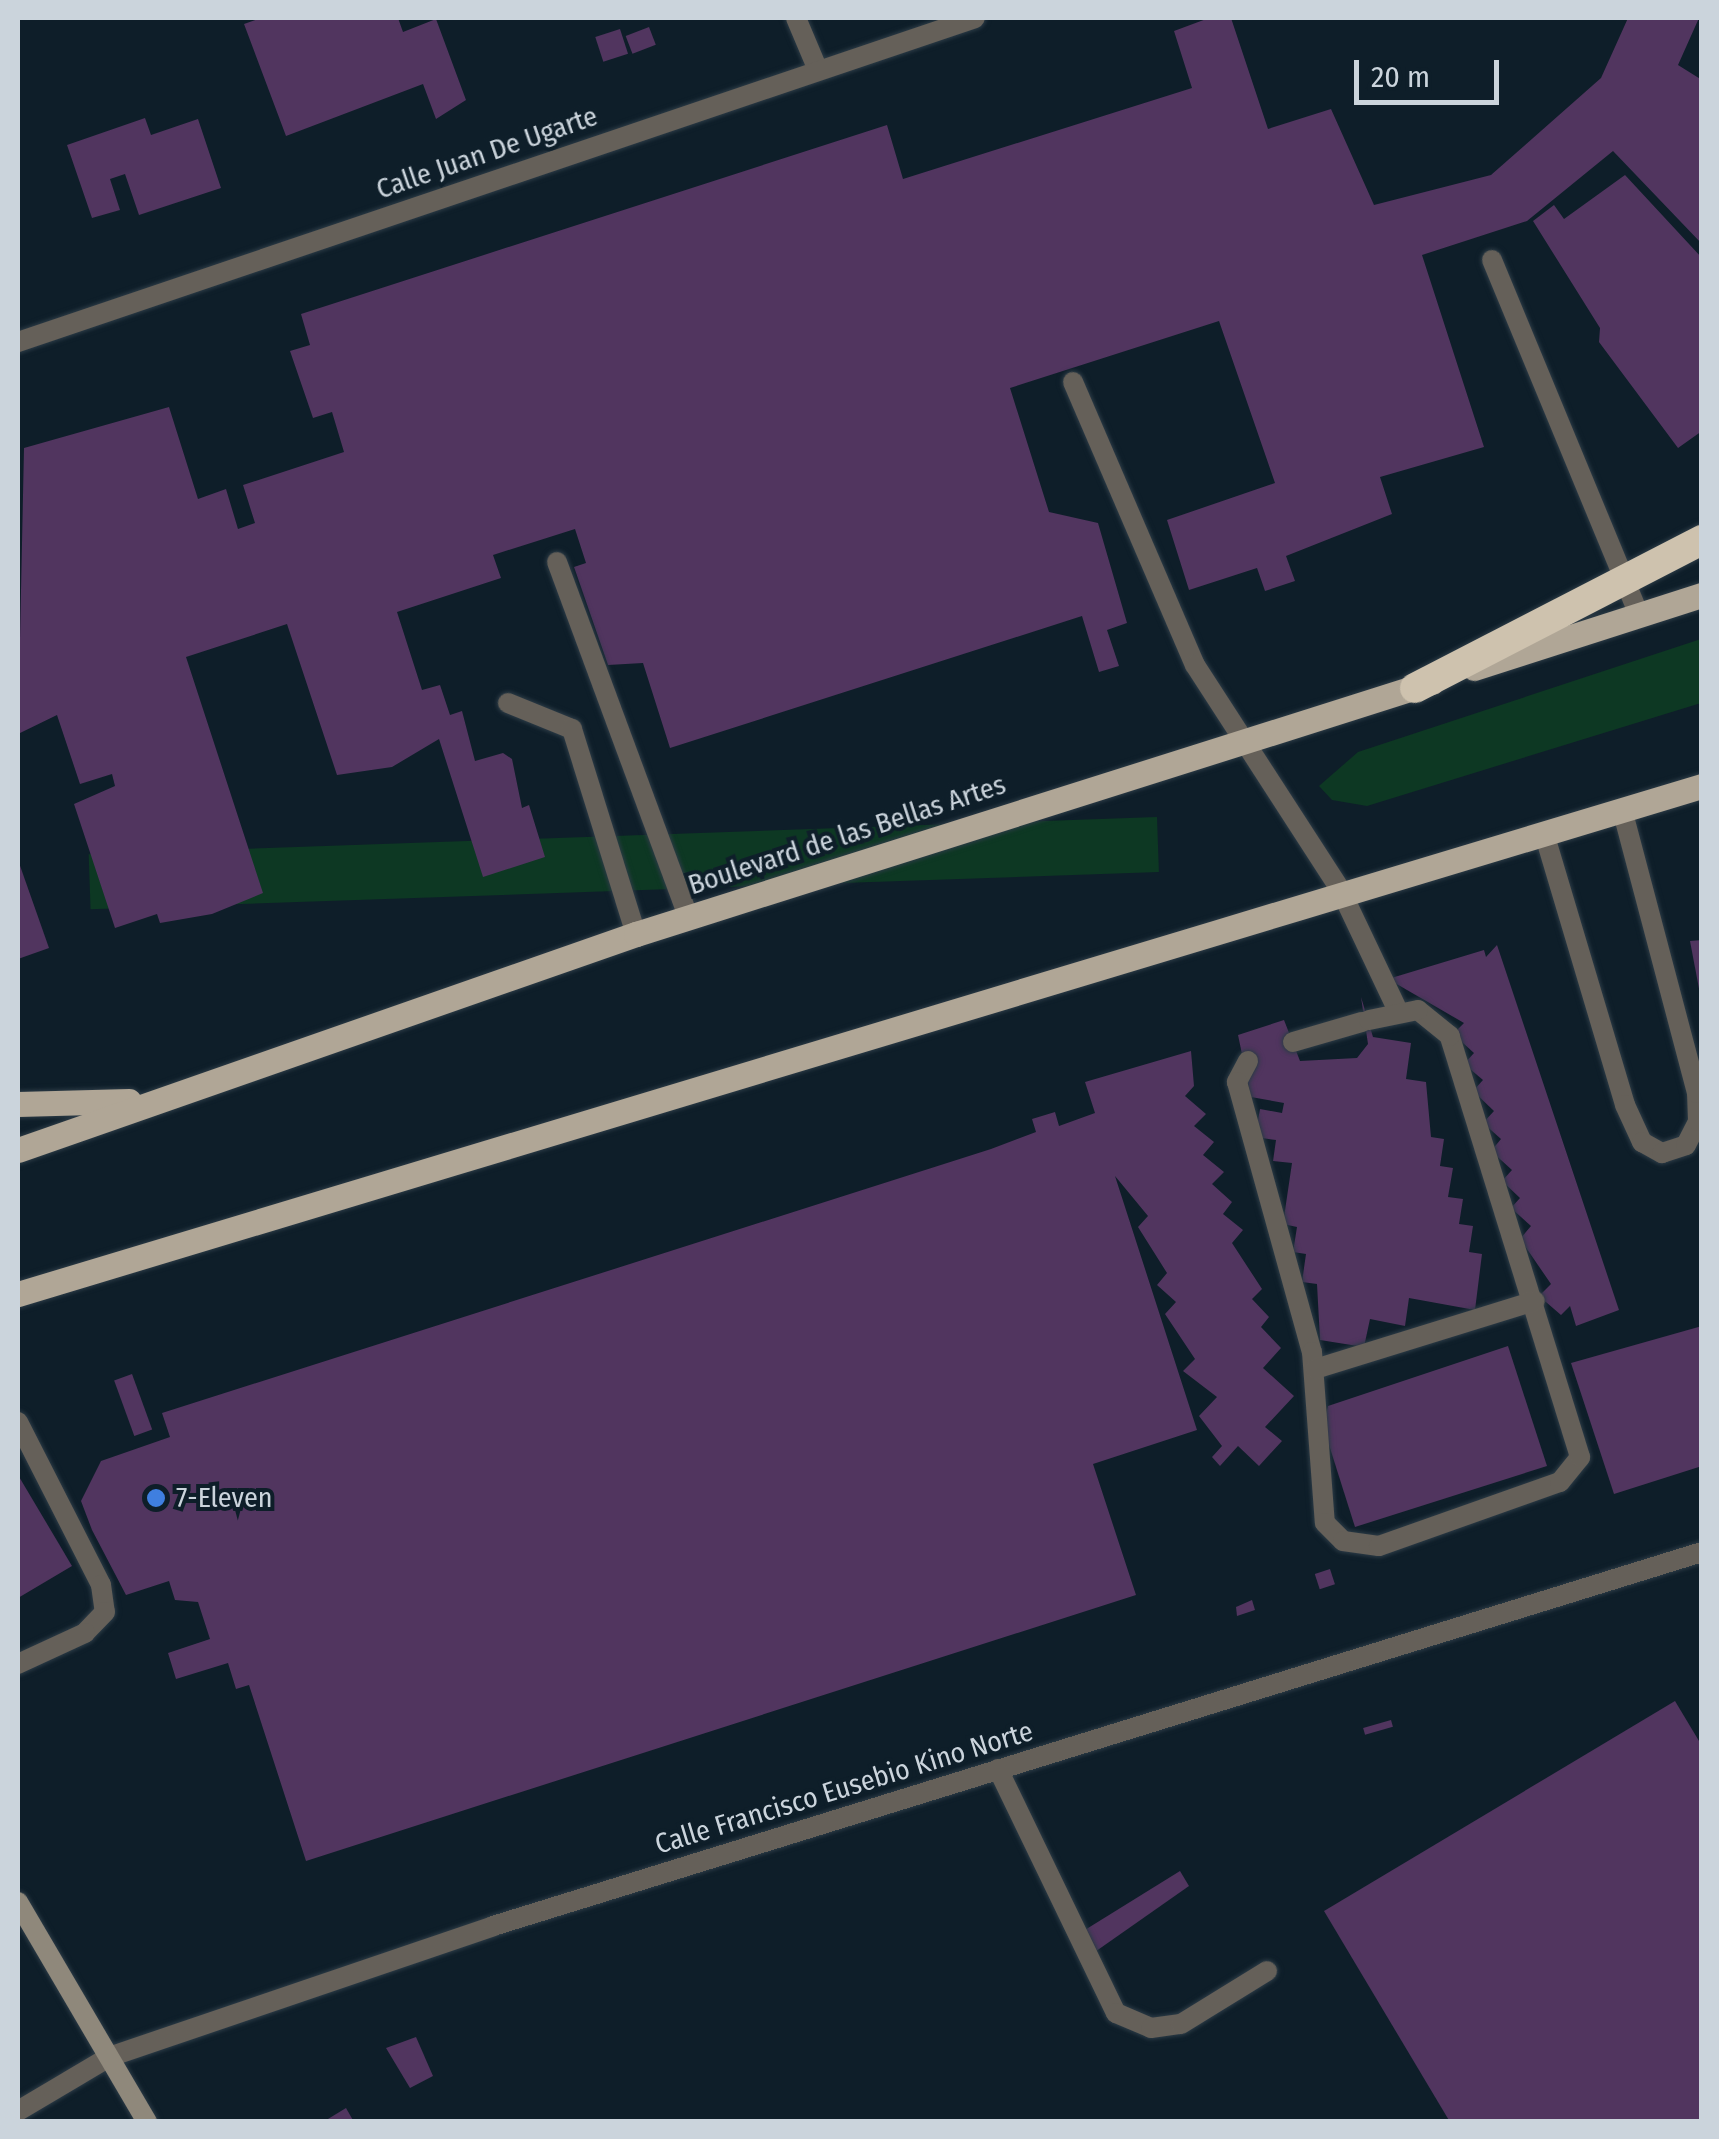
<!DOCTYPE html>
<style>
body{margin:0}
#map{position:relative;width:1719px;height:2139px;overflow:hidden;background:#0e1e29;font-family:"Fira Sans Condensed",sans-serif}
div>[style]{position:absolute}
.green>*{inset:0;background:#0d3823;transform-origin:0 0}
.building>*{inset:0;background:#51355f;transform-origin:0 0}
.roads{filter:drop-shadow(0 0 2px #2c3b46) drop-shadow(0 0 2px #2c3b46)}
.lane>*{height:20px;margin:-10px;padding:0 10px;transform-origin:10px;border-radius:10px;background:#656059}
.street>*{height:20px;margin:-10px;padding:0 10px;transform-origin:10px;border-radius:10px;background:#656059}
.secondary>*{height:20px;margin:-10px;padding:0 10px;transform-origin:10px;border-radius:10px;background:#8f887b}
.primary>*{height:25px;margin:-12.5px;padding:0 12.5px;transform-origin:12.5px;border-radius:12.5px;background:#b0a696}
.highway>*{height:30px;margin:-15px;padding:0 15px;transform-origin:15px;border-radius:15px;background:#cec2ae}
.dots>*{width:28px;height:28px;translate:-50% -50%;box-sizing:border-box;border:5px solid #0e1e29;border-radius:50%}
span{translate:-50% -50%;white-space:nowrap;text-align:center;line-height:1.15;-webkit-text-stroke:8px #0e1e29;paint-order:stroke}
.street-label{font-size:28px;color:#cbd4dc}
.poi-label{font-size:28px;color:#cbd4dc}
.left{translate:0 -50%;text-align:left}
.frame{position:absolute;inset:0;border:20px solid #cbd4dc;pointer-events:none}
.scale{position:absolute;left:1354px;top:60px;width:145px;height:45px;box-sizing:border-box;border:5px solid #cbd4dc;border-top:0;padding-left:12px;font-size:30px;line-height:35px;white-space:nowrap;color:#cbd4dc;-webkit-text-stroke:8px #0e1e29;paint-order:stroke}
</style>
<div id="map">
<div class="green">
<div style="clip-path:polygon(1701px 639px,1701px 703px,1367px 806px,1332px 800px,1319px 786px,1358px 752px)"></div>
<div style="left:1157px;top:817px;width:55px;height:1069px;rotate:88deg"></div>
</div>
<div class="building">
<div style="clip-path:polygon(261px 18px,398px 18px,403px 32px,436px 19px,466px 100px,436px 119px,423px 84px,286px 136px,244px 24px)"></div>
<div style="clip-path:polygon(1209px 18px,1231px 18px,1268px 129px,1331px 109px,1374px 205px,1491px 175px,1601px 78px,1628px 18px,1699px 18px,1678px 65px,1702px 80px,1702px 244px,1613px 151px,1527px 221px,1422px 255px,1484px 447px,1380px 477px,1392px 514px,1286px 556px,1295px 581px,1265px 591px,1257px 568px,1189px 590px,1167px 520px,1275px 483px,1219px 321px,1010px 388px,1049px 512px,1098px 523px,1127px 623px,1107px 630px,1119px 666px,1099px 672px,1082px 616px,670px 748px,643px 663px,608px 665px,574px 567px,586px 563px,575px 529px,493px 555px,501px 578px,397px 612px,422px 690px,440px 685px,450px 715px,462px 711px,475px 761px,503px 753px,512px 759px,522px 808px,529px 805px,545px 857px,483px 877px,439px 739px,392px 767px,337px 775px,287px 624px,186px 657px,263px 893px,212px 914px,160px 923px,157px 914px,115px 928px,74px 804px,115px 786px,112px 774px,80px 784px,57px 715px,18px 734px,24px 448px,169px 407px,198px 499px,226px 489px,238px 529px,255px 523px,243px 485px,344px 452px,332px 412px,313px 418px,290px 351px,310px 345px,301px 314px,887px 125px,903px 179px,1192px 88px,1174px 31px)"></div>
<div style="left:649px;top:27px;width:19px;height:25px;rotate:69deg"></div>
<div style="left:620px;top:29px;width:26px;height:26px;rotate:72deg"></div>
<div style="clip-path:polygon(145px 118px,151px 135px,198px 119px,221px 188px,139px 215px,125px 174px,110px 179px,120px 210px,92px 218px,67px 145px)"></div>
<div style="clip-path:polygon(1625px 175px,1702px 258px,1702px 431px,1678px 448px,1599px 342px,1600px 328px,1533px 221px,1554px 205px,1564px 219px)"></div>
<div style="clip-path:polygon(18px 860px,49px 948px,18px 959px)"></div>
<div style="clip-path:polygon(1702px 940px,1702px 994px,1700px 994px,1690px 941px)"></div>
<div style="clip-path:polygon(1497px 945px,1619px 1310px,1576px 1326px,1570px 1306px,1561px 1315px,1539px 1296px,1551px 1284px,1520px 1239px,1531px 1226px,1511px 1208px,1520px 1198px,1502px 1181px,1512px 1170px,1491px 1151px,1501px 1139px,1483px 1123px,1494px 1111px,1473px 1091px,1483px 1080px,1464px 1064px,1474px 1053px,1453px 1034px,1464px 1023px,1388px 979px,1484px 950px,1486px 957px)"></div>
<div style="clip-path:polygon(1361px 997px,1373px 1037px,1411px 1043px,1406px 1079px,1426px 1082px,1431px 1137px,1444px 1139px,1440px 1166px,1453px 1168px,1448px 1197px,1463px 1199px,1459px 1224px,1473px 1226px,1469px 1252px,1482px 1254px,1475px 1310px,1409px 1298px,1405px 1326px,1370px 1319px,1364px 1347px,1320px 1340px,1317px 1284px,1302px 1282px,1306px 1254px,1293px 1252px,1297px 1227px,1283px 1224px,1292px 1163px,1273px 1161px,1276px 1140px,1255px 1137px,1260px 1109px,1282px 1113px,1284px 1103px,1251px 1097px,1238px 1035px,1284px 1020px,1300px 1061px,1357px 1058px,1368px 1044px)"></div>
<div style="clip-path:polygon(1191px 1051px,1194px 1086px,1185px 1096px,1206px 1114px,1194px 1126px,1214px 1142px,1203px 1155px,1224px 1172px,1212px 1184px,1232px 1202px,1223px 1214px,1243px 1230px,1232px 1243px,1262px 1289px,1252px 1299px,1269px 1317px,1261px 1327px,1281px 1348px,1263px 1368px,1294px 1396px,1265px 1427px,1282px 1441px,1259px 1466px,1238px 1446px,1220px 1466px,1212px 1457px,1222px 1446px,1199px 1416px,1217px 1397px,1183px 1371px,1195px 1359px,1165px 1314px,1176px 1302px,1157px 1285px,1167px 1273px,1138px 1227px,1148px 1216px,1115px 1176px,1197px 1430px,1093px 1464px,1136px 1595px,306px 1861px,249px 1685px,236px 1689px,228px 1663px,176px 1679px,168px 1653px,210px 1639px,198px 1602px,175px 1600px,169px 1581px,126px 1595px,92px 1530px,81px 1501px,101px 1461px,170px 1437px,162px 1413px,991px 1149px,1036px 1132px,1032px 1119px,1055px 1112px,1059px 1126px,1095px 1113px,1085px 1082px)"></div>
<div style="clip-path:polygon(1702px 1326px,1702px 1466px,1614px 1494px,1571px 1363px)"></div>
<div style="clip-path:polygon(1508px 1346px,1547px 1466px,1355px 1527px,1323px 1426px,1328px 1406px)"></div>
<div style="left:132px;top:1374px;width:59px;height:19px;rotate:70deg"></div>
<div style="clip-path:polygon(18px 1475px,72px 1566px,18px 1598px)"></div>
<div style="left:1330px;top:1569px;width:16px;height:16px;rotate:72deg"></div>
<div style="clip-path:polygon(1252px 1600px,1255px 1610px,1237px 1616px,1236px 1607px)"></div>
<div style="clip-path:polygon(1675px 1701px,1702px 1746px,1702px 2122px,1450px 2122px,1324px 1911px)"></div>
<div style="left:1391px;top:1720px;width:7px;height:29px;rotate:74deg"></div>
<div style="clip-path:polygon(1180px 1871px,1189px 1886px,1092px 1954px,1080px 1933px)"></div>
<div style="clip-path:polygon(416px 2037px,433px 2076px,410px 2088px,386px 2048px)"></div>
<div style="clip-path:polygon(346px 2108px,354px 2122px,323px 2122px)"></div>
</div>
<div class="roads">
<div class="lane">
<div style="left:796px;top:18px;width:56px;rotate:67.1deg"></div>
<div style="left:1492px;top:260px;width:384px;rotate:67.5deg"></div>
<div style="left:1073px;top:382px;width:308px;rotate:66.7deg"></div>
<div style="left:1195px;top:665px;width:269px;rotate:57.1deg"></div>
<div style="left:1341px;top:891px;width:133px;rotate:64.6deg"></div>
<div style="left:557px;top:562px;width:380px;rotate:69.7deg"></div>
<div style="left:508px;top:703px;width:69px;rotate:22.1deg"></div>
<div style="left:572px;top:729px;width:215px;rotate:72.7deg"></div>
<div style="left:1544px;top:833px;width:284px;rotate:73.4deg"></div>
<div style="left:1625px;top:1105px;width:41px;rotate:65.3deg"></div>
<div style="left:1642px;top:1142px;width:23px;rotate:29deg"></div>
<div style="left:1662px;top:1153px;width:25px;rotate:-18deg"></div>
<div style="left:1686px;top:1145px;width:27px;rotate:-63deg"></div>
<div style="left:1698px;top:1121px;width:28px;rotate:-92deg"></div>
<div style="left:1697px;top:1093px;width:293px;rotate:-104.8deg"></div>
<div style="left:1293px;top:1042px;width:72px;rotate:-16.2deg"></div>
<div style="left:1248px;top:1061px;width:24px;rotate:118deg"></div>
<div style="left:1237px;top:1082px;width:280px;rotate:74.5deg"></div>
<div style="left:1312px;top:1352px;width:171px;rotate:85.7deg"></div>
<div style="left:1325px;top:1523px;width:25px;rotate:45deg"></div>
<div style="left:1343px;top:1541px;width:36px;rotate:8deg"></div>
<div style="left:1379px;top:1546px;width:192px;rotate:-19.5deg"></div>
<div style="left:1560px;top:1482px;width:32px;rotate:-51deg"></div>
<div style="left:1580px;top:1457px;width:441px;rotate:-107.2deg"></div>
<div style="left:1450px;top:1036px;width:41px;rotate:-140.9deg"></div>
<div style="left:1418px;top:1010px;width:50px;rotate:168.5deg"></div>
<div style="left:1315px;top:1369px;width:230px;rotate:-17.2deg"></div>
<div style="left:18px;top:1422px;width:183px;rotate:63deg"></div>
<div style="left:101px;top:1585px;width:27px;rotate:82deg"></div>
<div style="left:105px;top:1612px;width:29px;rotate:134deg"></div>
<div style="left:85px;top:1633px;width:74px;rotate:155.2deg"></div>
<div style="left:998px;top:1769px;width:271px;rotate:64.2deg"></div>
<div style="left:1116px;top:2013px;width:38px;rotate:23deg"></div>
<div style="left:1151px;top:2028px;width:30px;rotate:-8deg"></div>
<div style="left:1181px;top:2024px;width:101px;rotate:-31.6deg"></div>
<div style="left:18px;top:2111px;width:106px;rotate:-30.7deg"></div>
<div style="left:109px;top:2057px;width:406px;rotate:-18.8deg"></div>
<div style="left:493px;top:1926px;width:1266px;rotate:-17.19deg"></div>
</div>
<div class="street">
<div style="left:18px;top:342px;width:1010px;rotate:-18.7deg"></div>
</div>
<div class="secondary">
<div style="left:18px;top:1902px;width:255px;rotate:59.6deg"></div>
</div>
<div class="primary">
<div style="left:1474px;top:668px;width:239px;rotate:-17.8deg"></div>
<div style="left:18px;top:1104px;width:111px;rotate:-1.5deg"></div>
<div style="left:18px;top:1150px;width:655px;rotate:-19.27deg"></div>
<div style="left:636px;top:934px;width:835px;rotate:-17.57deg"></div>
<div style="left:18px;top:1294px;width:1759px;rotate:-16.79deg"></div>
</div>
<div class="highway">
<div style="left:1415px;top:688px;width:323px;rotate:-27.3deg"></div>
</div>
</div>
<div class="dots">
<div style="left:156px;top:1498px;background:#3f7fe0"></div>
</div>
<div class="street-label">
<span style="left:487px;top:153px;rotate:-19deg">Calle Juan De Ugarte</span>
<span style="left:847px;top:835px;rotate:-18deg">Boulevard de las Bellas Artes</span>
<span style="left:844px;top:1788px;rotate:-17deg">Calle Francisco Eusebio Kino Norte</span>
</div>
<div class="poi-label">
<span class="left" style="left:176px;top:1498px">7-Eleven</span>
</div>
<div class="frame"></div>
<div class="scale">20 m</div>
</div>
